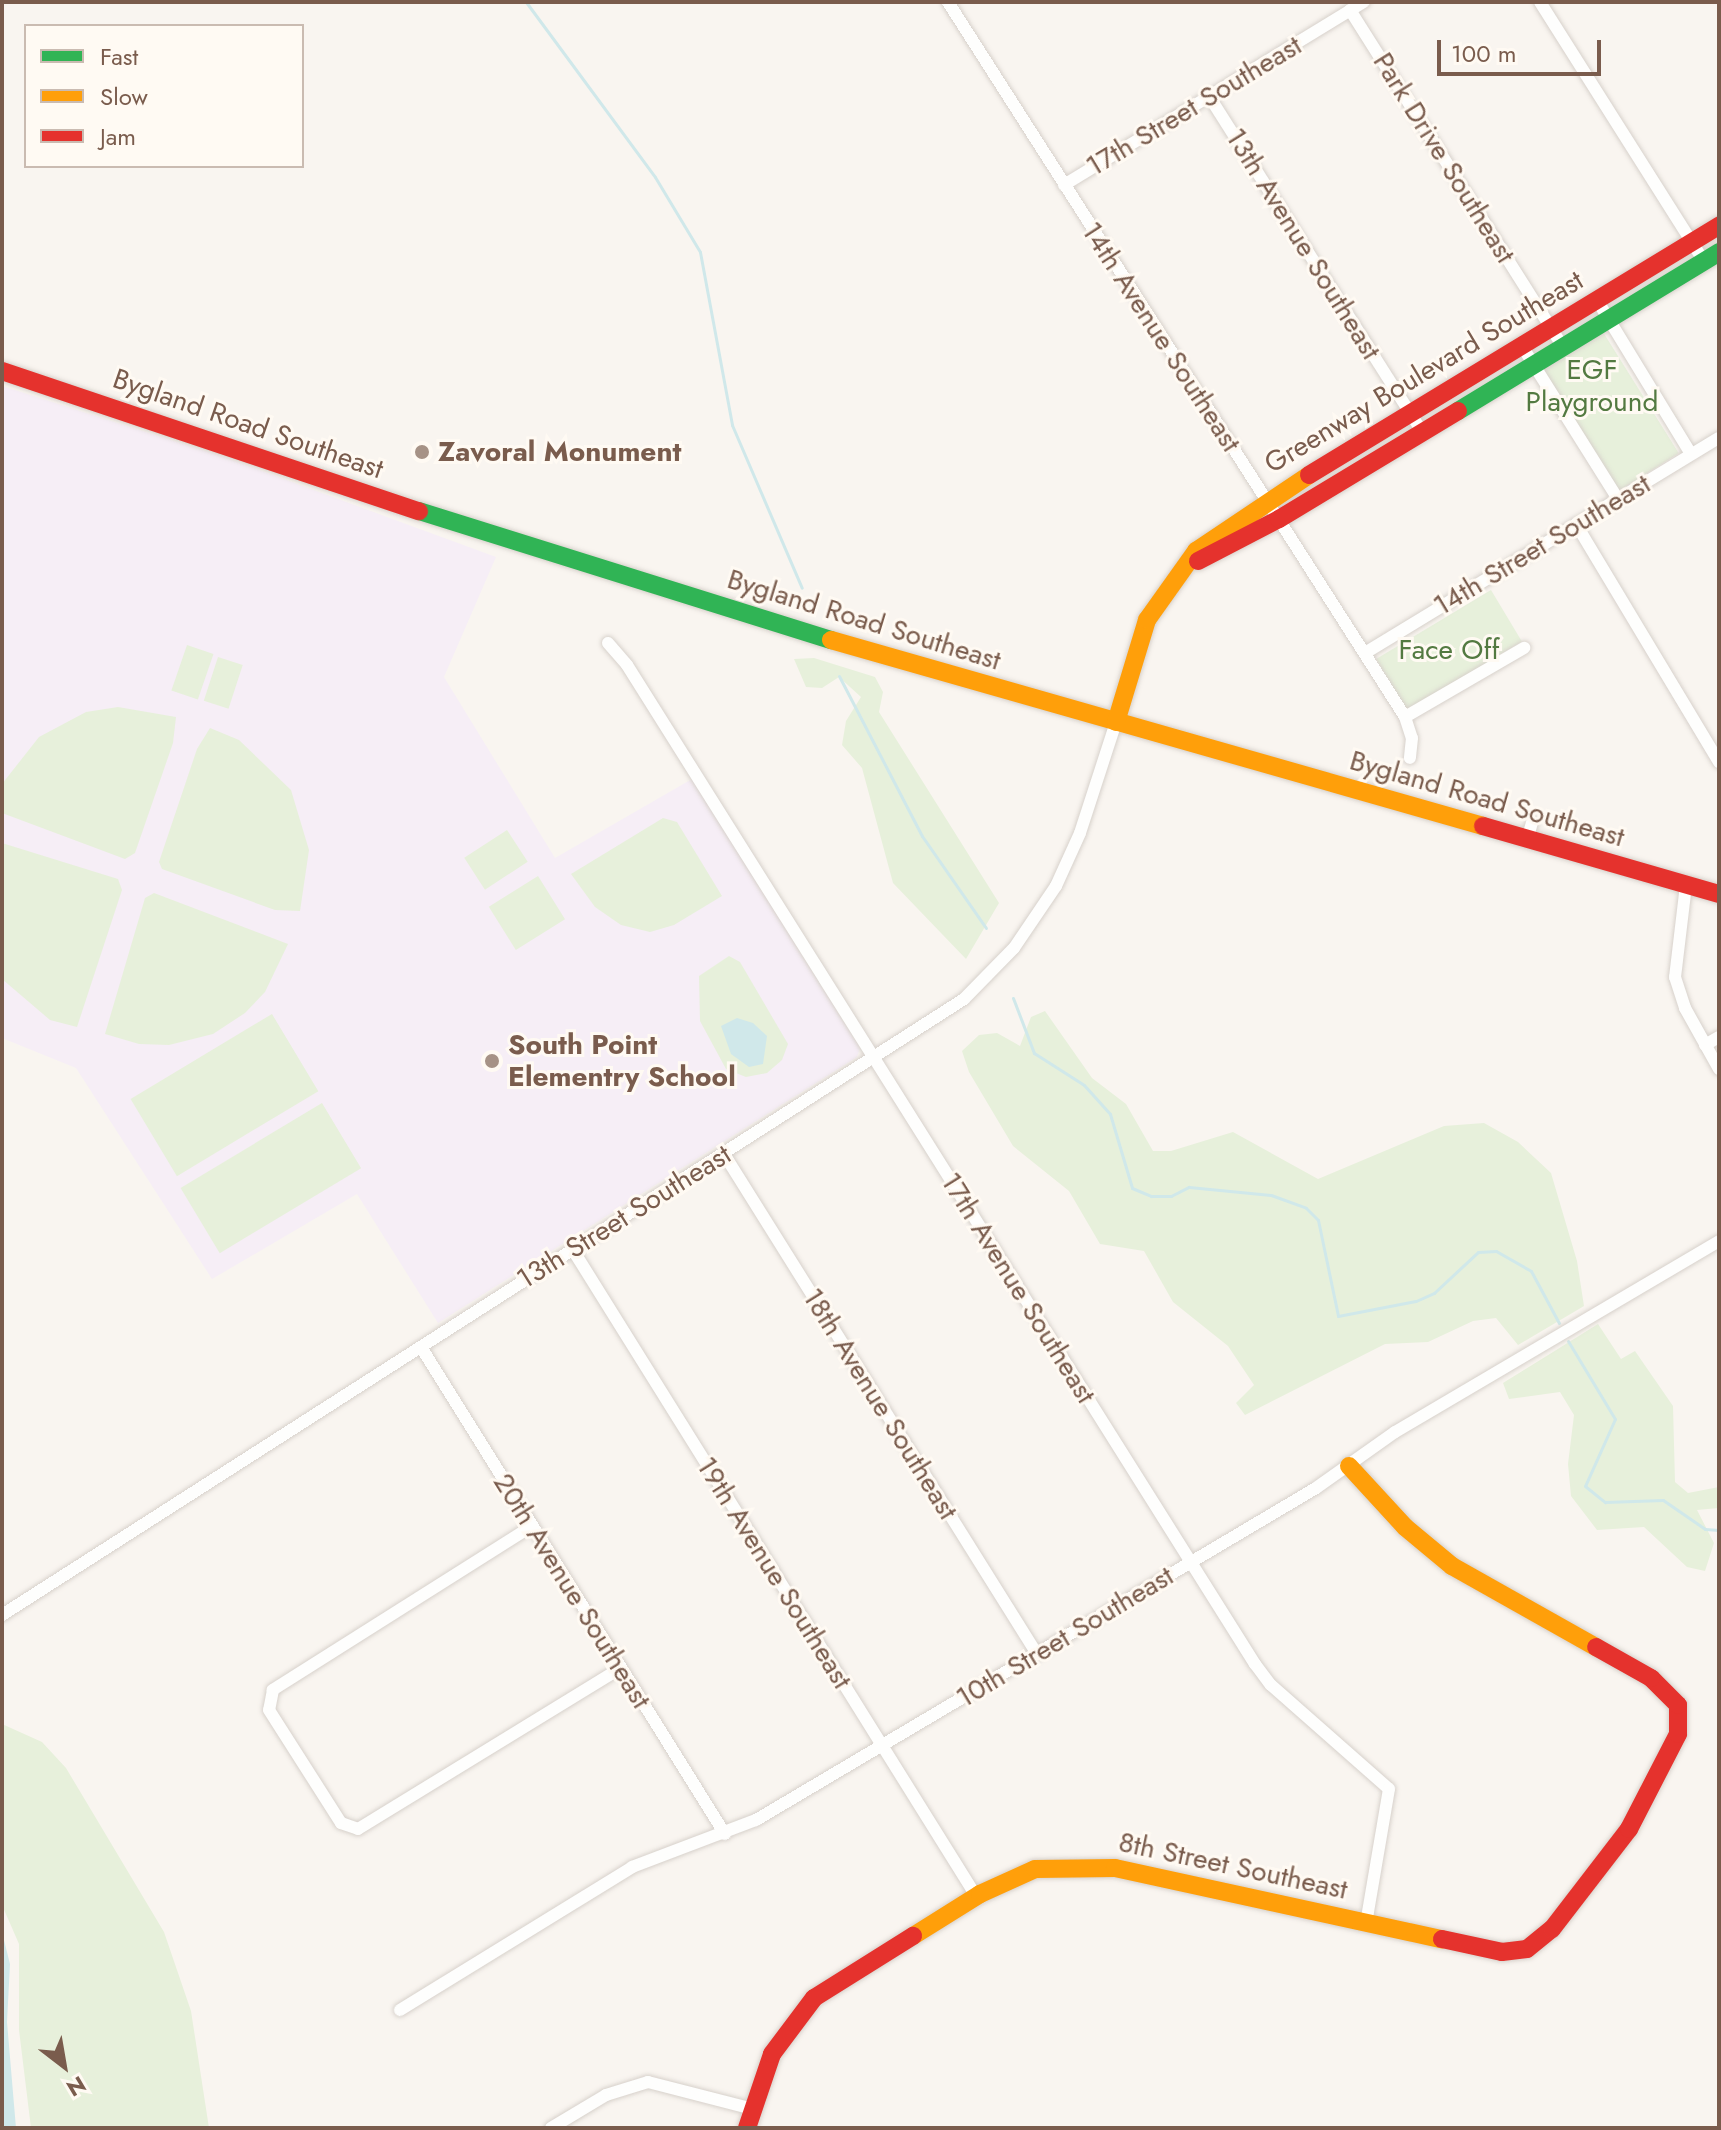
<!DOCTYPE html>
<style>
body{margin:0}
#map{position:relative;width:1721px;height:2130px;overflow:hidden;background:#f9f5f0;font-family:Jost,sans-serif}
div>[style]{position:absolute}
.education>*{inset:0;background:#f6eef6}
.green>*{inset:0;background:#e7f0db;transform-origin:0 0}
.water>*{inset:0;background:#d0e8ea}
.stream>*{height:3px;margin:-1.5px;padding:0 1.5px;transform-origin:1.5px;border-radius:1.5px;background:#d0e8ea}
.roads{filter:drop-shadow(0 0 2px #d7d1cb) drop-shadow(0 0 2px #d7d1cb)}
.street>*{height:12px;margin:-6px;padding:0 6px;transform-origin:6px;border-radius:6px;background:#fefefd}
.fast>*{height:18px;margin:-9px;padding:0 9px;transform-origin:9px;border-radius:9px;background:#30b455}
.slow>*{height:18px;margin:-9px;padding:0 9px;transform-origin:9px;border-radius:9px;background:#ff9f0a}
.jam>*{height:18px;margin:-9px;padding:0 9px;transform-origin:9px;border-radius:9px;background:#e5322d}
.dots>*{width:22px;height:22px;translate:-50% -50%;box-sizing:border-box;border:4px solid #fffaf3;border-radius:50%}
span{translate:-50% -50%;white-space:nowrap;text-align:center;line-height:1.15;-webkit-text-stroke:6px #fffaf3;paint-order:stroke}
.street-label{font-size:28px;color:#7a5c4d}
.park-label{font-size:28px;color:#537a41}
.poi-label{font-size:28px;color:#7a5c4d;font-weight:700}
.left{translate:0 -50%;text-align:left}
.frame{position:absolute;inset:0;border:4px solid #7a5c4d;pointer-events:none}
.legend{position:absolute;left:24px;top:24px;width:280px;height:144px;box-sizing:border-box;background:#fffaf3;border:2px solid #cabbb1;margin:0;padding:10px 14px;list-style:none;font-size:24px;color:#7a5c4d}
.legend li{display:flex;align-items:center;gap:16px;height:40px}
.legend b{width:40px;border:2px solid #cabbb1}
.north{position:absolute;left:24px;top:2026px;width:80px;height:80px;-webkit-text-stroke:6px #fffaf3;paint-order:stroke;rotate:149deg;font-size:22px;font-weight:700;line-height:32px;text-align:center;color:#7a5c4d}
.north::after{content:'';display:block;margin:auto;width:28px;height:36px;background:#7a5c4d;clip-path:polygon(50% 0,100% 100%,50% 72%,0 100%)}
.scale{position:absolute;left:1437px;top:40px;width:164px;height:36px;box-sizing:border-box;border:4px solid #7a5c4d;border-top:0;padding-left:10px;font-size:24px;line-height:28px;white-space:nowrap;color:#7a5c4d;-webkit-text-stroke:6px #fffaf3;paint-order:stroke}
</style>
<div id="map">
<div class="education">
<div style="clip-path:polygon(2px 386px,221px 456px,496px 557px,444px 677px,555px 858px,692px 779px,860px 1048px,857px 1057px,438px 1323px,357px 1194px,212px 1279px,76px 1068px,2px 1038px)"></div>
</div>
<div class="green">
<div style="left:1603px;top:332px;width:143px;height:75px;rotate:58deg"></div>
<div style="left:1491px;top:590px;width:60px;height:134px;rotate:59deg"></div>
<div style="left:187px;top:645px;width:28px;height:48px;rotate:19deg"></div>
<div style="left:218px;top:657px;width:26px;height:46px;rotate:18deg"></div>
<div style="clip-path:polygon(814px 658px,875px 677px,883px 692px,879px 712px,999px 903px,966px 959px,893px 883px,862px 768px,842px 745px,846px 721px,861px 697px,839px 677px,822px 688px,806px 687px,794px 659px)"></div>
<div style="clip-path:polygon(118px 707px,176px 717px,173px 743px,135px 853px,125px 859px,2px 813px,2px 784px,39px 737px,86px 712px)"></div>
<div style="clip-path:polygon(210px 728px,239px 740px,291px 790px,309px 850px,300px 911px,275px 910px,162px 869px,159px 862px,197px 749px)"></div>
<div style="clip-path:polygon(663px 818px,677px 822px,722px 896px,674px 925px,650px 932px,621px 925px,595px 907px,571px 874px)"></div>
<div style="left:507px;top:830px;width:38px;height:51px;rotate:57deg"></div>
<div style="clip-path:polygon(2px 843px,118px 879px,122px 890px,77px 1027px,50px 1020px,2px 979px)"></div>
<div style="left:538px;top:876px;width:51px;height:58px;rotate:58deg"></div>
<div style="clip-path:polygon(154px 893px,288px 944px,265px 992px,245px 1013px,213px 1034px,169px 1045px,139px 1044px,105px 1034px,145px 898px)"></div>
<div style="clip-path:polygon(729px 956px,740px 962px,788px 1044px,782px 1060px,767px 1073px,746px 1077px,726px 1069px,700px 1021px,699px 976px)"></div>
<div style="clip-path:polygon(1045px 1011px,1092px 1078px,1126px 1104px,1153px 1151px,1171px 1151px,1233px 1132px,1318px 1179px,1444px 1126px,1484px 1123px,1518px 1142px,1551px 1173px,1577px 1261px,1584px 1306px,1518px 1345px,1496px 1318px,1473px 1321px,1428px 1342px,1385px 1344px,1245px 1415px,1236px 1403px,1254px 1385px,1228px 1346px,1173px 1302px,1144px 1251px,1100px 1244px,1069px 1191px,1013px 1146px,969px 1072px,962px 1051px,979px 1035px,997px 1033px,1020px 1046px,1031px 1017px)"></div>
<div style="left:272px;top:1014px;width:90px;height:165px;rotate:59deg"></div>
<div style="left:322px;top:1103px;width:76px;height:165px;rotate:59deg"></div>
<div style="clip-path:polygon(1598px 1324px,1621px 1359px,1635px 1351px,1673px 1406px,1675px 1482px,1688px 1493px,1719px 1487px,1719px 1508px,1697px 1510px,1714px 1543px,1705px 1571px,1687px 1567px,1644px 1527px,1597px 1530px,1571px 1496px,1568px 1464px,1574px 1415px,1560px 1392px,1509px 1399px,1503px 1383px)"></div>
<div style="clip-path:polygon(2px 1724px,42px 1742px,66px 1768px,164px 1932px,191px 2011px,209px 2128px,31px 2128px,19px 2030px,19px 1944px,2px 1905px)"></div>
</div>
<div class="water">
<div style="clip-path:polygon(737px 1018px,753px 1023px,767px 1036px,763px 1064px,749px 1067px,731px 1054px,721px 1026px)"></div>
<div style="clip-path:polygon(2px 1932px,10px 1964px,7px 2022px,16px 2128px,2px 2128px)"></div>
</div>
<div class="stream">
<div style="left:526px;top:2px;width:217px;rotate:53.6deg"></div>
<div style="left:655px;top:177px;width:87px;rotate:59deg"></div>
<div style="left:700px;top:252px;width:176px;rotate:79.5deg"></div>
<div style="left:732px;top:425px;width:177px;rotate:66.8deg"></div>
<div style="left:839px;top:676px;width:180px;rotate:62.6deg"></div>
<div style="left:922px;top:836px;width:112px;rotate:55.2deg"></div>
<div style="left:1013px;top:998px;width:59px;rotate:69.1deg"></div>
<div style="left:1034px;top:1053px;width:59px;rotate:32.6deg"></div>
<div style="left:1084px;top:1085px;width:39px;rotate:48deg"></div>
<div style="left:1110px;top:1114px;width:77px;rotate:73.4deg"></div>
<div style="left:1132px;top:1188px;width:21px;rotate:23deg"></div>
<div style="left:1151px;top:1196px;width:20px"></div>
<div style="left:1171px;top:1196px;width:20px;rotate:-27deg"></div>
<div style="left:1189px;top:1187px;width:82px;rotate:5.6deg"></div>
<div style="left:1271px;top:1195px;width:37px;rotate:20deg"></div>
<div style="left:1306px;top:1208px;width:17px;rotate:45deg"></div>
<div style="left:1318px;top:1220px;width:98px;rotate:78.2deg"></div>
<div style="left:1338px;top:1316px;width:79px;rotate:-10.9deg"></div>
<div style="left:1416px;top:1301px;width:20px;rotate:-24deg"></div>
<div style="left:1434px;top:1293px;width:60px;rotate:-43deg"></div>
<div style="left:1478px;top:1252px;width:18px;rotate:-3deg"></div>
<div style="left:1496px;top:1251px;width:40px;rotate:29.7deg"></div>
<div style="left:1531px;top:1271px;width:59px;rotate:61.7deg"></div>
<div style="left:1568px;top:1341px;width:91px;rotate:58.9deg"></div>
<div style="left:1615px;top:1419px;width:73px;rotate:114.1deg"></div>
<div style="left:1585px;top:1486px;width:26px;rotate:39deg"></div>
<div style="left:1605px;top:1502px;width:58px;rotate:-2deg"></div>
<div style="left:1663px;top:1500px;width:51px;rotate:34.6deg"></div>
<div style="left:1705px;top:1529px;width:14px;rotate:4deg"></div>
</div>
<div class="roads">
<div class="street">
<div style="left:948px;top:2px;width:849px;rotate:57.41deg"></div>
<div style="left:1405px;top:717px;width:22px;rotate:72deg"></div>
<div style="left:1412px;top:738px;width:20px;rotate:96deg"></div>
<div style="left:1540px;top:2px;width:307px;rotate:57.7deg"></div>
<div style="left:1350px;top:10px;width:399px;rotate:57.7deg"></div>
<div style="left:1209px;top:96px;width:398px;rotate:57.6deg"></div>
<div style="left:1064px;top:185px;width:351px;rotate:-31.4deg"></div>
<div style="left:1597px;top:300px;width:180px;rotate:58.6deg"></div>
<div style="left:1522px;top:346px;width:181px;rotate:57.9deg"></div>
<div style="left:1576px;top:524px;width:278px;rotate:59deg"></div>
<div style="left:608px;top:643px;width:29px;rotate:49deg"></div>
<div style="left:627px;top:665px;width:1180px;rotate:57.85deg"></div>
<div style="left:1255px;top:1664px;width:26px;rotate:53deg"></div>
<div style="left:1271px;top:1685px;width:157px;rotate:41.4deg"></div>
<div style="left:1389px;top:1789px;width:136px;rotate:99.7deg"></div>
<div style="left:1365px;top:653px;width:414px;rotate:-31.3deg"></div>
<div style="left:1405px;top:717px;width:138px;rotate:-30.1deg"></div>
<div style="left:1527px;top:840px;width:18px;rotate:-74deg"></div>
<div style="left:1686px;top:885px;width:93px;rotate:96.8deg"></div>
<div style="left:1675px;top:977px;width:33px;rotate:72deg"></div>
<div style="left:1685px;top:1008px;width:70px;rotate:60.9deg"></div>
<div style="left:1705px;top:1045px;width:16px;rotate:-30deg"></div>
<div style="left:724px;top:1154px;width:590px;rotate:57.95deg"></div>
<div style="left:573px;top:1250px;width:761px;rotate:58.04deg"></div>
<div style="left:421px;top:1347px;width:574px;rotate:58.03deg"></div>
<div style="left:532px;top:1526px;width:307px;rotate:147.7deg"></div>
<div style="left:273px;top:1690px;width:20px;rotate:101deg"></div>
<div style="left:269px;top:1710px;width:134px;rotate:57.5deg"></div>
<div style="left:341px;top:1823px;width:18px;rotate:19deg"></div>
<div style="left:358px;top:1829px;width:306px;rotate:-31.5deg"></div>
<div style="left:2px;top:1615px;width:1142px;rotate:-32.63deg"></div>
<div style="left:964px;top:999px;width:71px;rotate:-45.6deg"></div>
<div style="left:1014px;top:948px;width:75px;rotate:-55.9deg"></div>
<div style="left:1056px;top:886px;width:58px;rotate:-65.6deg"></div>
<div style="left:1080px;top:833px;width:117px;rotate:-72deg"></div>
<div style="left:400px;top:2010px;width:273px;rotate:-31.6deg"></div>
<div style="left:632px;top:1867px;width:133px;rotate:-20.8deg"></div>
<div style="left:756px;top:1820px;width:651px;rotate:-30.66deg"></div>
<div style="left:1316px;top:1488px;width:97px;rotate:-35.3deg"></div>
<div style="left:1395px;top:1432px;width:376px;rotate:-30.5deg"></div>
<div style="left:551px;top:2128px;width:64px;rotate:-31deg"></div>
<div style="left:606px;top:2095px;width:44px;rotate:-17.2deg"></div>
<div style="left:648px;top:2082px;width:108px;rotate:14.4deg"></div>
</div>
<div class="fast">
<div style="left:1458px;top:411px;width:306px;rotate:-31.3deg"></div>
<div style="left:419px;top:511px;width:432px;rotate:17.4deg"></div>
</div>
<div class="slow">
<div style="left:831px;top:640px;width:678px;rotate:15.92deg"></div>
<div style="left:1116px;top:722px;width:107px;rotate:-73.1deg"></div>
<div style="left:1147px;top:620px;width:85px;rotate:-54.6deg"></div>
<div style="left:1196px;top:551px;width:136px;rotate:-33.9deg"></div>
<div style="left:1349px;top:1466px;width:83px;rotate:47.4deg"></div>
<div style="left:1405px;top:1527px;width:61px;rotate:39.7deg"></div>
<div style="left:1452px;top:1566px;width:165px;rotate:29.4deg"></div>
<div style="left:913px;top:1936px;width:79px;rotate:-32.1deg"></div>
<div style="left:980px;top:1894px;width:60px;rotate:-24.4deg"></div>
<div style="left:1035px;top:1869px;width:80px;rotate:-0.7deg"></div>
<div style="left:1115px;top:1868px;width:335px;rotate:12.3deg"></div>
</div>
<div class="jam">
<div style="left:2px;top:371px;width:440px;rotate:18.6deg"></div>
<div style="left:1309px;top:475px;width:480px;rotate:-31.3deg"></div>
<div style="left:1198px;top:561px;width:91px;rotate:-27.4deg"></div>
<div style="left:1279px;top:519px;width:209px;rotate:-31.1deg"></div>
<div style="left:1483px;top:826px;width:246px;rotate:16.1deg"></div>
<div style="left:1442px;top:1939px;width:61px;rotate:12.2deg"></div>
<div style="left:1502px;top:1952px;width:25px;rotate:-7deg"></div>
<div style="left:1527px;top:1949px;width:32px;rotate:-39deg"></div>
<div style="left:1552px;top:1929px;width:126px;rotate:-52.4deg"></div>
<div style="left:1629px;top:1829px;width:107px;rotate:-62.7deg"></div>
<div style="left:1678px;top:1734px;width:29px;rotate:-90deg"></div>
<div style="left:1678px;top:1705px;width:38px;rotate:-135deg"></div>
<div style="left:1651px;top:1678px;width:63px;rotate:-150.6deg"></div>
<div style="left:747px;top:2128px;width:78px;rotate:-71.3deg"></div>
<div style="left:772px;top:2054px;width:70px;rotate:-53.1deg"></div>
<div style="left:814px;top:1998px;width:117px;rotate:-32.1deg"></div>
</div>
</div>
<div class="dots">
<div style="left:422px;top:452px;background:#a69286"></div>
<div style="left:492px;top:1061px;background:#a69286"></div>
</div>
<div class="street-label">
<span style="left:1194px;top:106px;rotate:-31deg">17th Street Southeast</span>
<span style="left:1444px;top:158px;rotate:58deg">Park Drive Southeast</span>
<span style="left:1303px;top:244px;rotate:58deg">13th Avenue Southeast</span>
<span style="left:1161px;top:337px;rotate:57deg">14th Avenue Southeast</span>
<span style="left:1424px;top:372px;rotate:-31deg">Greenway Boulevard Southeast</span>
<span style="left:248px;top:424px;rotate:19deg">Bygland Road Southeast</span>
<span style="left:1542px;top:545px;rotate:-31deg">14th Street Southeast</span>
<span style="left:864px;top:620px;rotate:17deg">Bygland Road Southeast</span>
<span style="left:1487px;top:799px;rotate:16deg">Bygland Road Southeast</span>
<span style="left:624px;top:1217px;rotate:-32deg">13th Street Southeast</span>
<span style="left:1018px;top:1288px;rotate:58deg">17th Avenue Southeast</span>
<span style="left:880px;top:1404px;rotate:58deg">18th Avenue Southeast</span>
<span style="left:774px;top:1573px;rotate:58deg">19th Avenue Southeast</span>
<span style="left:572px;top:1591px;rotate:58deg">20th Avenue Southeast</span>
<span style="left:1065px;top:1637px;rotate:-31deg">10th Street Southeast</span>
<span style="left:1233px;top:1866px;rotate:12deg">8th Street Southeast</span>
</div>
<div class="park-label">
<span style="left:1592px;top:386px">EGF<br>Playground</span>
<span style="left:1449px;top:650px">Face Off</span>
</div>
<div class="poi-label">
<span class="left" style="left:438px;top:452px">Zavoral Monument</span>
<span class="left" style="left:508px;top:1061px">South Point<br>Elementry School</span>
</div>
<div class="frame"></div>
<ul class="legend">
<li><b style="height:10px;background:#30b455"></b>Fast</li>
<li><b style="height:10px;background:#ff9f0a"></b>Slow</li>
<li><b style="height:10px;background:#e5322d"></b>Jam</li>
</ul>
<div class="north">N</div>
<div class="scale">100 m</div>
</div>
